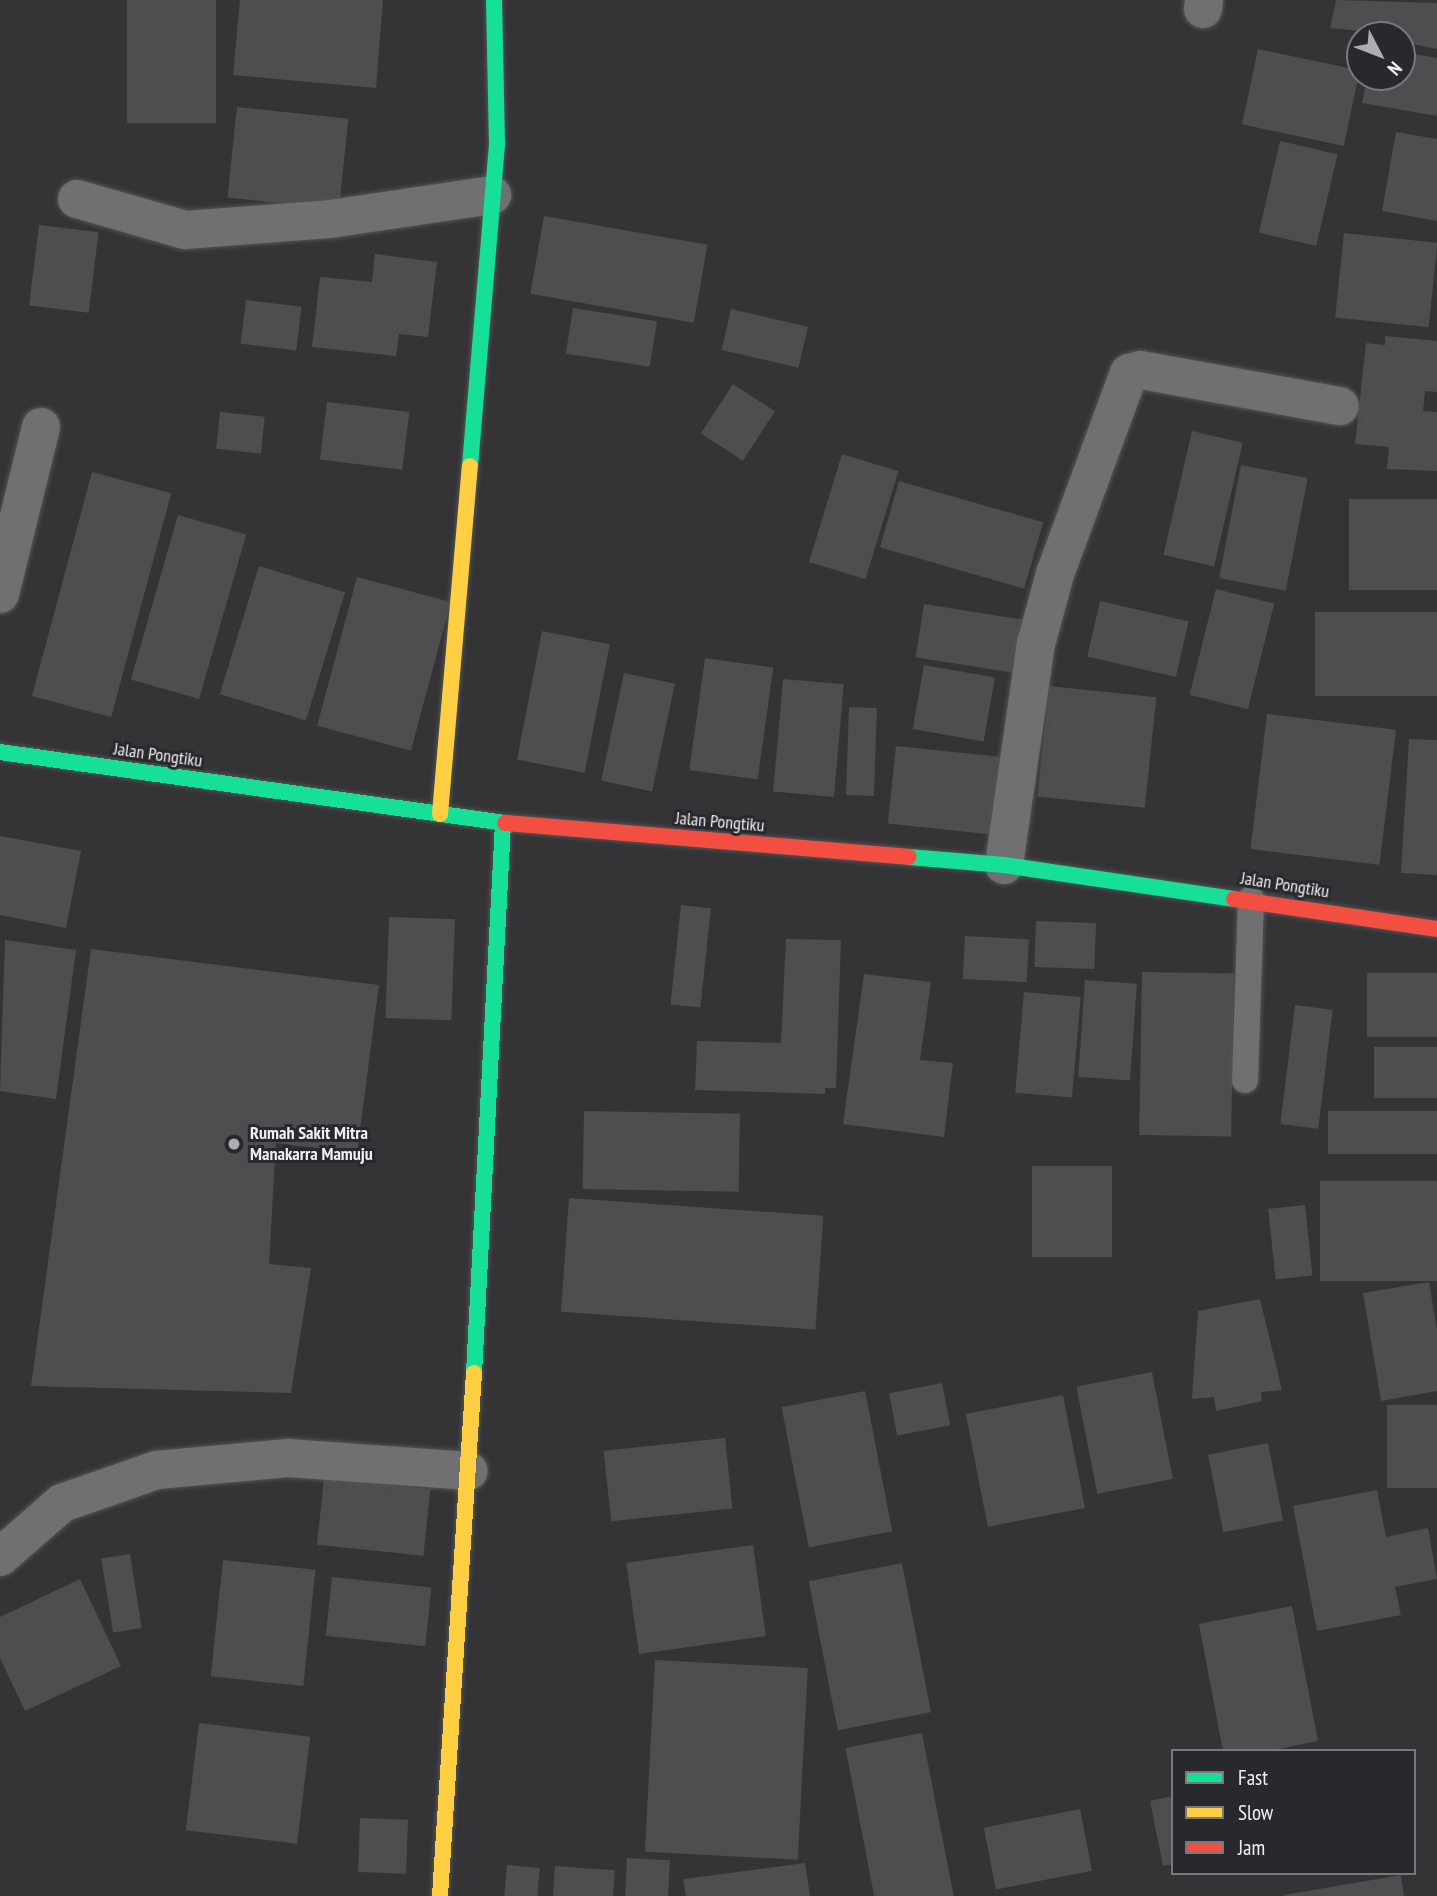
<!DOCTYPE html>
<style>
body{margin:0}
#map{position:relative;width:1437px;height:1896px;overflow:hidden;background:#343436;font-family:"PT Sans Narrow",sans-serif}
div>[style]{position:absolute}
.building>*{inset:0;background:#4e4e51;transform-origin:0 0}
.roads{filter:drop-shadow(0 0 2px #535355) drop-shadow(0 0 2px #535355)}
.lane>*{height:26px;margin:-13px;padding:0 13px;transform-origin:13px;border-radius:13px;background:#707072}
.street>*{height:38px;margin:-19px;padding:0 19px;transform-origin:19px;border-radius:19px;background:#707072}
.fast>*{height:16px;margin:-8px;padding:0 8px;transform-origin:8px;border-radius:8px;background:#16e098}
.slow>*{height:16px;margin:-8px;padding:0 8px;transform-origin:8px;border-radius:8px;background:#ffcf43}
.jam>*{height:16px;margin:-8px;padding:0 8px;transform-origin:8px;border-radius:8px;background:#f24e42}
.dots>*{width:19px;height:19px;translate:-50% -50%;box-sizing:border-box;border:4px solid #29292d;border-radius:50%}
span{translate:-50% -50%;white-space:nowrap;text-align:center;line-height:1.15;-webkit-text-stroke:6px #29292d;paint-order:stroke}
.street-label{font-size:18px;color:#f0f0f3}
.poi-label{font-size:18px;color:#f0f0f3;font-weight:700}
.left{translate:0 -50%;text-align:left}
.legend{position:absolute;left:1171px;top:1749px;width:245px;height:126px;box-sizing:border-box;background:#29292d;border:2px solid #79797c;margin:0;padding:9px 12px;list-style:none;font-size:21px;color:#f0f0f3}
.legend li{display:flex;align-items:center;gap:14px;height:35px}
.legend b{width:35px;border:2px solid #79797c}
.north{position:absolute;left:1346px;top:21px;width:70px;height:70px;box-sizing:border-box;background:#29292d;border:2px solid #79797c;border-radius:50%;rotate:132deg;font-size:19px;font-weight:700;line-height:28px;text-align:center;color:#f0f0f3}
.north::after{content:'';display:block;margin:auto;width:24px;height:32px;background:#aeaeb1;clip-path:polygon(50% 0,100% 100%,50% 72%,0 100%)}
</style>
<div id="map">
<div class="building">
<div style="left:127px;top:0;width:89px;height:123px"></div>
<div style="clip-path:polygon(240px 0,383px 0,376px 88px,233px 75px)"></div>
<div style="clip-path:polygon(1336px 0,1437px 3px,1437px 49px,1402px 42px,1402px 35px,1330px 28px)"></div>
<div style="left:1258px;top:49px;width:104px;height:77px;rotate:12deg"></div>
<div style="clip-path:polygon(1402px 52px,1437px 58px,1437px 116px,1362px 103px,1367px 77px,1402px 77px)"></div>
<div style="left:237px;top:107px;width:112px;height:91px;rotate:6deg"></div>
<div style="clip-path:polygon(1396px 132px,1437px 139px,1437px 221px,1382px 211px)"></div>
<div style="left:1280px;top:141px;width:59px;height:94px;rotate:13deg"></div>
<div style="left:544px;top:216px;width:166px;height:79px;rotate:10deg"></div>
<div style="left:39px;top:225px;width:60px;height:81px;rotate:7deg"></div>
<div style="left:1344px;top:233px;width:94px;height:85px;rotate:6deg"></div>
<div style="clip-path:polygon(375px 254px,437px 262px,428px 337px,399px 334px,396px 356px,312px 347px,320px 277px,372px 282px)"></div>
<div style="left:246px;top:300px;width:56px;height:44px;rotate:7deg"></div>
<div style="left:573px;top:308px;width:85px;height:46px;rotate:9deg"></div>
<div style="left:731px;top:309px;width:79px;height:42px;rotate:13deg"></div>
<div style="clip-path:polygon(1385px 336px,1437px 341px,1437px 392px,1425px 391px,1423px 411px,1437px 412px,1437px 471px,1387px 469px,1389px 447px,1355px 444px,1366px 343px,1385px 345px)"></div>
<div style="left:733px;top:384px;width:50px;height:59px;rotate:33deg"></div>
<div style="left:327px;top:402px;width:83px;height:58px;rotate:7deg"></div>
<div style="left:220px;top:412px;width:45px;height:37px;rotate:6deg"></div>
<div style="left:1192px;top:431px;width:52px;height:127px;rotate:13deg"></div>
<div style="left:842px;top:454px;width:59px;height:113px;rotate:17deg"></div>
<div style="left:1241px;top:465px;width:68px;height:115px;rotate:11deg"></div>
<div style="left:92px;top:472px;width:82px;height:232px;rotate:15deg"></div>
<div style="left:899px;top:481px;width:150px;height:69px;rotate:16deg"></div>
<div style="left:1437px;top:499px;width:91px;height:88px;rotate:90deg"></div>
<div style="left:178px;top:515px;width:71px;height:171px;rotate:16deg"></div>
<div style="left:259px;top:566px;width:90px;height:134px;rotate:17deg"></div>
<div style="left:357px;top:577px;width:97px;height:154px;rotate:15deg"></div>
<div style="left:1216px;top:589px;width:60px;height:109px;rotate:14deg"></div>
<div style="left:1100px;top:601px;width:91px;height:57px;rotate:13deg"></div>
<div style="left:924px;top:604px;width:106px;height:54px;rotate:9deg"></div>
<div style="left:1315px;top:612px;width:122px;height:84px"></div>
<div style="left:542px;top:631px;width:69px;height:131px;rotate:11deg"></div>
<div style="left:705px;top:658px;width:69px;height:113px;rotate:8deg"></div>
<div style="left:924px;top:665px;width:72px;height:65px;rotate:10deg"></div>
<div style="left:624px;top:673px;width:52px;height:110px;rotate:12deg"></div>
<div style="left:783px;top:679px;width:61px;height:113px;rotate:5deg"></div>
<div style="left:1049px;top:686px;width:108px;height:111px;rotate:6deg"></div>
<div style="left:849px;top:707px;width:28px;height:88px;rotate:2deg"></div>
<div style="left:1267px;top:714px;width:130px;height:136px;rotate:7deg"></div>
<div style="clip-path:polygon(1409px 739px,1437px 740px,1437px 875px,1401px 873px)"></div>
<div style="left:896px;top:746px;width:111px;height:78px;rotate:6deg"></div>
<div style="clip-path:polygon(0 836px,81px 851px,66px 928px,0 915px)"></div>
<div style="left:681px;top:905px;width:30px;height:100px;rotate:6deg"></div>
<div style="left:389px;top:917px;width:66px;height:101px;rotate:2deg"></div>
<div style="left:1036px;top:921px;width:60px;height:46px;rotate:2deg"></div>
<div style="left:965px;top:936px;width:64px;height:43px;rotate:3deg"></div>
<div style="clip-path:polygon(786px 939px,841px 940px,836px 1088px,825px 1088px,825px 1094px,695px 1090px,697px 1041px,781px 1043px)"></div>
<div style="clip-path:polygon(5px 940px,76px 950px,56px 1099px,0 1091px)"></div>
<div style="clip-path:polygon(91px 949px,379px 985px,357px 1153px,276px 1143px,269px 1264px,311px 1268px,291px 1393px,31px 1386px)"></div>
<div style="left:1142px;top:972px;width:92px;height:163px;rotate:1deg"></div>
<div style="left:1367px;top:973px;width:70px;height:64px"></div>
<div style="clip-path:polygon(864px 974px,931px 982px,920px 1060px,953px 1063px,944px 1137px,843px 1124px)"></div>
<div style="left:1085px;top:980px;width:52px;height:97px;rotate:4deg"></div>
<div style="left:1024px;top:992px;width:57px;height:101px;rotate:5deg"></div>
<div style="left:1295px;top:1005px;width:38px;height:120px;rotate:7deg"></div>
<div style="left:1437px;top:1047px;width:51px;height:63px;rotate:90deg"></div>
<div style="left:584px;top:1111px;width:156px;height:78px;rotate:1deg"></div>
<div style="left:1437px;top:1111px;width:43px;height:109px;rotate:90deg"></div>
<div style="left:1112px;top:1166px;width:91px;height:80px;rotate:90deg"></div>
<div style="left:1437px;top:1181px;width:100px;height:117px;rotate:90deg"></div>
<div style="left:569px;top:1198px;width:255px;height:114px;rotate:4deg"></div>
<div style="left:1305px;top:1205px;width:71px;height:37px;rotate:84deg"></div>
<div style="clip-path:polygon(1429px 1282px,1437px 1330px,1437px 1391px,1381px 1401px,1363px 1293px)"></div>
<div style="clip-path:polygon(1260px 1299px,1282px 1390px,1261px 1392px,1262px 1401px,1216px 1411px,1214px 1397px,1192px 1399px,1198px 1311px)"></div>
<div style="left:1152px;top:1372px;width:109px;height:77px;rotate:79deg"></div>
<div style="left:942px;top:1383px;width:43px;height:54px;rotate:79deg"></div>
<div style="left:865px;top:1391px;width:143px;height:85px;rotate:79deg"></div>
<div style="left:1063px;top:1395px;width:115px;height:99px;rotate:79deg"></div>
<div style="left:1437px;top:1405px;width:83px;height:50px;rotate:90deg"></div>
<div style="left:725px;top:1438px;width:71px;height:122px;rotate:84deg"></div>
<div style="left:1268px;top:1443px;width:79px;height:61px;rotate:79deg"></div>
<div style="left:324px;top:1478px;width:107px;height:67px;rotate:6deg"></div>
<div style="clip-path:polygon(1377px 1490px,1386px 1537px,1428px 1528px,1437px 1579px,1395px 1587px,1401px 1615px,1317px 1631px,1293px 1506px)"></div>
<div style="left:753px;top:1545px;width:92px;height:128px;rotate:82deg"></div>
<div style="left:130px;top:1554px;width:75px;height:29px;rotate:81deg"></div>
<div style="left:223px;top:1560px;width:93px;height:117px;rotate:6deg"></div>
<div style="left:902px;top:1563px;width:152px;height:95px;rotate:79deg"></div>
<div style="left:332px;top:1577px;width:100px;height:59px;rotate:6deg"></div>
<div style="clip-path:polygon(80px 1579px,121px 1666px,25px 1711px,0 1658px,0 1617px)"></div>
<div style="clip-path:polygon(1292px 1606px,1318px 1741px,1269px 1751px,1223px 1751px,1199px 1624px)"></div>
<div style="left:655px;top:1660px;width:153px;height:192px;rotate:3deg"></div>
<div style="left:199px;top:1723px;width:112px;height:108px;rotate:7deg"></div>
<div style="left:922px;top:1733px;width:166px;height:78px;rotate:79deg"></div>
<div style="clip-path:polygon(1173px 1796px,1173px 1864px,1163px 1866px,1150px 1801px)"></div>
<div style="left:1080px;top:1809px;width:63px;height:98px;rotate:79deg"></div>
<div style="left:360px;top:1818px;width:48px;height:54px;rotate:2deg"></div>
<div style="left:627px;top:1858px;width:43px;height:38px;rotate:3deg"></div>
<div style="clip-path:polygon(805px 1863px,810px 1896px,686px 1896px,683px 1879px)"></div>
<div style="left:507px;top:1865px;width:33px;height:31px;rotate:5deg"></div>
<div style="left:555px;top:1866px;width:60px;height:30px;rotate:4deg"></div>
<div style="clip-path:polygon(1401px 1875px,1404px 1896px,1284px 1896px,1284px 1895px)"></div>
</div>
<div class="roads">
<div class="lane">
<div style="left:1245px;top:1080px;width:181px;rotate:-88.1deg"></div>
</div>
<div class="street">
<div style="left:1203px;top:9px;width:9px;rotate:-84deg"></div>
<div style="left:77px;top:199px;width:112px;rotate:16deg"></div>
<div style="left:185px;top:230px;width:145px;rotate:-4.3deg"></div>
<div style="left:330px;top:219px;width:164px;rotate:-8.4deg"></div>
<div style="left:0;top:594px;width:172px;rotate:-76.2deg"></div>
<div style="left:1004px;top:865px;width:223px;rotate:-81.8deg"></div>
<div style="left:1036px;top:644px;width:73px;rotate:-74.8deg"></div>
<div style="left:1055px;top:574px;width:214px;rotate:-69.8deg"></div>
<div style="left:1129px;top:373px;width:12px;rotate:-14deg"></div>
<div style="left:1141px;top:370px;width:202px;rotate:10.3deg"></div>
<div style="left:0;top:1557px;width:82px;rotate:-41.1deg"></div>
<div style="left:62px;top:1503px;width:101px;rotate:-19.2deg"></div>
<div style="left:157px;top:1470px;width:132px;rotate:-5.2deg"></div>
<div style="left:288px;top:1458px;width:181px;rotate:4.1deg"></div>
</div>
<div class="fast">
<div style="left:470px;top:466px;width:324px;rotate:-85.2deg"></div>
<div style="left:497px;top:143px;width:143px;rotate:-91.2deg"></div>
<div style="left:0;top:752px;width:510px;rotate:8deg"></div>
<div style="left:909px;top:857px;width:95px;rotate:4.8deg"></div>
<div style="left:1004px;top:865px;width:232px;rotate:8.4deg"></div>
<div style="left:474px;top:1373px;width:551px;rotate:-86.98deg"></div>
</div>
<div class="slow">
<div style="left:440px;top:814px;width:349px;rotate:-85.1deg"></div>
<div style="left:440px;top:1896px;width:524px;rotate:-86.28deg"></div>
</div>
<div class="jam">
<div style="left:505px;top:823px;width:405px;rotate:4.8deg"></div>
<div style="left:1234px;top:899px;width:205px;rotate:8.4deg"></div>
</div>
</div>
<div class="dots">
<div style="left:234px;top:1144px;background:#aeaeb1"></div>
</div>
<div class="street-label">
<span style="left:158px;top:755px;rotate:8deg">Jalan Pongtiku</span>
<span style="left:720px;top:822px;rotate:5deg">Jalan Pongtiku</span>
<span style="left:1285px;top:885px;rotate:9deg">Jalan Pongtiku</span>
</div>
<div class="poi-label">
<span class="left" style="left:250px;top:1144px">Rumah Sakit Mitra<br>Manakarra Mamuju</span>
</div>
<ul class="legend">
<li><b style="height:9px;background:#16e098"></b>Fast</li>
<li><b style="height:9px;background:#ffcf43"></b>Slow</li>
<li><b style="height:9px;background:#f24e42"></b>Jam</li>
</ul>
<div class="north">N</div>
</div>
